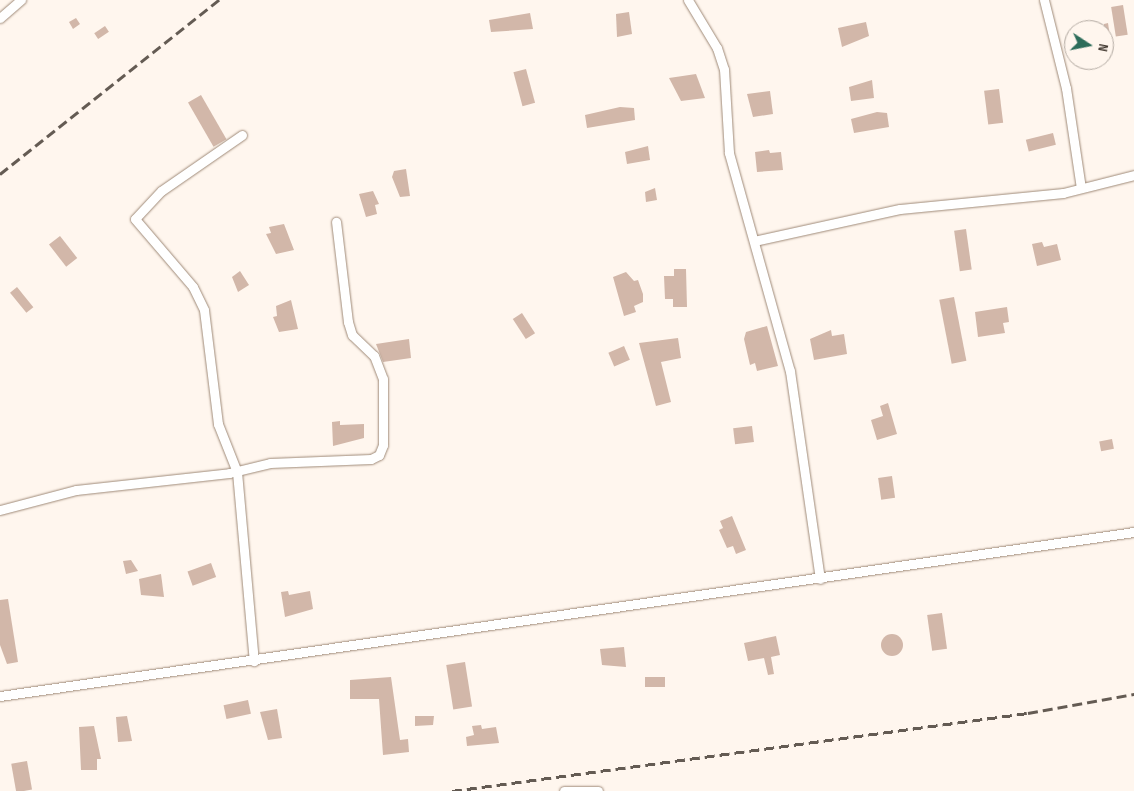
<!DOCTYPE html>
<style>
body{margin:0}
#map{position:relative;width:1134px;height:791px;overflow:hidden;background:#fff6ee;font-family:"Sofia Sans Condensed",sans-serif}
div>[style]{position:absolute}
.building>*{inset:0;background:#d2b7a9;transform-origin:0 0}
.round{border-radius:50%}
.roads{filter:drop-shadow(0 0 1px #9f8a78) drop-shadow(0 0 1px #9f8a78)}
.minor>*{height:9px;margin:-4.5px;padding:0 4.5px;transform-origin:4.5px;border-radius:4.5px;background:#fff}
.rail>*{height:3px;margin-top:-1.5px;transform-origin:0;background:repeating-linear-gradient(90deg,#645b53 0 10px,transparent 0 15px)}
span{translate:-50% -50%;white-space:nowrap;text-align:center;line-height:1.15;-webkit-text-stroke:5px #fff6ee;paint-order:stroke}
.north{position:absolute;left:1064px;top:20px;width:50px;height:50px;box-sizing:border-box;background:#fff6ee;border:1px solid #b3aaa2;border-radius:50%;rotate:101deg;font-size:14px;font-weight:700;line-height:20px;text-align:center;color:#413830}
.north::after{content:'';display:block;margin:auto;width:18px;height:22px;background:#2d6d5a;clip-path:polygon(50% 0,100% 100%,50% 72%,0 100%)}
</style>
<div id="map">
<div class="building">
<div style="left:1123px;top:5px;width:30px;height:12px;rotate:81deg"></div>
<div style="clip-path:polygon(629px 12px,632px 34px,617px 37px,616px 14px)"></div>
<div style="clip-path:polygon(530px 13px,533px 29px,491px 32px,489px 20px)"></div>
<div style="clip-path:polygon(76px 18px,80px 24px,73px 29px,69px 22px)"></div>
<div style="clip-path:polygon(866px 22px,869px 36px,842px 47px,838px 28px)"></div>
<div style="clip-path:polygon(1108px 23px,1112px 50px,1104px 51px,1104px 24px)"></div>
<div style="left:105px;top:26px;width:7px;height:13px;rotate:56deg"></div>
<div style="left:526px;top:69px;width:35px;height:13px;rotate:75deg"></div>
<div style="clip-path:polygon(696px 74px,705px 98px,681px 101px,669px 78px)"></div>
<div style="clip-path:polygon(872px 80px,874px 98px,851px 101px,849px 87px)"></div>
<div style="left:999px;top:89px;width:34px;height:15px;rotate:83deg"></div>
<div style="clip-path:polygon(770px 91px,773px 114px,753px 117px,747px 94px)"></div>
<div style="left:201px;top:95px;width:51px;height:15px;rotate:60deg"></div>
<div style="clip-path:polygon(620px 107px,634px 108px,635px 120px,587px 128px,585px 115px)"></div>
<div style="clip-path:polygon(877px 112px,887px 113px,889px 127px,854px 133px,851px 119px)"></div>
<div style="left:1053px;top:133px;width:12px;height:28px;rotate:76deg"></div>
<div style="clip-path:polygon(648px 146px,650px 160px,627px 164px,625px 152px)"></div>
<div style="clip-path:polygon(769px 150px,770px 153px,781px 152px,783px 170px,757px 172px,755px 152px)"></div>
<div style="clip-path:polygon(406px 169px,410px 196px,400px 197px,392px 177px,394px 171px)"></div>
<div style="clip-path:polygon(655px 188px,657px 200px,646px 202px,645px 192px)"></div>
<div style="clip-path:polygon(373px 191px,379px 204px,375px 205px,377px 214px,366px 217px,359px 194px)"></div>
<div style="clip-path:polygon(284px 224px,294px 250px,276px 254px,266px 234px,271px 233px,269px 227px)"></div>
<div style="left:966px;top:229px;width:41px;height:12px;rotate:82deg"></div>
<div style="left:60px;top:236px;width:28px;height:14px;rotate:52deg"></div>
<div style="clip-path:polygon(1042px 242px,1044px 247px,1057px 244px,1061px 260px,1037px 266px,1032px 244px)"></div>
<div style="clip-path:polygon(674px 269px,686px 269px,687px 307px,673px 307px,673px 299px,665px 299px,664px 276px,674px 276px)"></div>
<div style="clip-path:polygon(240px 271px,249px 285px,238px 292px,232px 277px)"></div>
<div style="clip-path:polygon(626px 272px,634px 281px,638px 280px,643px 294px,643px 302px,634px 306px,636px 312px,624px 316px,613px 277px)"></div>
<div style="left:17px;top:287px;width:26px;height:9px;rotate:51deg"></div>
<div style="left:954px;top:297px;width:65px;height:15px;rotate:79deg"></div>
<div style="clip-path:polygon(291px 300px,298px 329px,279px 332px,273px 317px,277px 316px,276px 306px)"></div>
<div style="clip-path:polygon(1007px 307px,1009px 322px,1003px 323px,1005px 333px,978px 337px,975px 312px)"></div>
<div style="left:522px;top:313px;width:24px;height:11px;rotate:57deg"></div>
<div style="clip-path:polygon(767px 326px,778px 366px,757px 371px,755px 363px,750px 365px,744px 339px,746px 332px)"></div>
<div style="clip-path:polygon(831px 330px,832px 336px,844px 334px,847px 354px,814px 360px,810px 339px)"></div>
<div style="clip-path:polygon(678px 338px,681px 358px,661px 362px,671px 402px,656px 406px,639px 343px)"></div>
<div style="clip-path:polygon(409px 339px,411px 358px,383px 362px,376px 344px)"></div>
<div style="left:624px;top:346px;width:15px;height:17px;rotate:67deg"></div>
<div style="clip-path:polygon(888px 403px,897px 434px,877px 440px,871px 420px,883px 416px,880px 406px)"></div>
<div style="clip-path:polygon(340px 421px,340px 425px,364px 424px,364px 438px,333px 446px,332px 422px)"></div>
<div style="left:752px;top:426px;width:16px;height:19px;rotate:83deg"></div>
<div style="left:1112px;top:439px;width:10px;height:13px;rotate:79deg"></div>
<div style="left:892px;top:476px;width:22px;height:14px;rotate:82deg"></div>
<div style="clip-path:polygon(732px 516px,746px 550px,736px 554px,733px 546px,727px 548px,719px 530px,723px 528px,720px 521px)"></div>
<div style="clip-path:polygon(131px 560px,138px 571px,126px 574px,123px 561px)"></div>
<div style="left:211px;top:563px;width:15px;height:25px;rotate:70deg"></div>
<div style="clip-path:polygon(161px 574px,164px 597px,141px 595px,139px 579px)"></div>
<div style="clip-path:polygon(288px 591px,289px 595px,310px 591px,313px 609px,285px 617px,281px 592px)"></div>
<div style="clip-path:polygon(8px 599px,18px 662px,7px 664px,0 645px,0 600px)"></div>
<div style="left:942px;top:613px;width:36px;height:15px;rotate:82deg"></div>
<div class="round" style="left:881px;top:634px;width:22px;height:22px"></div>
<div style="clip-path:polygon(776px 636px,780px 655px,771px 657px,774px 674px,768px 675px,764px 658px,748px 661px,744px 643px)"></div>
<div style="clip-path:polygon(624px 647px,626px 667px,602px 665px,600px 649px)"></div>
<div style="left:465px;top:662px;width:45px;height:19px;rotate:81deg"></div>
<div style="clip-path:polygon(391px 677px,400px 740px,408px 739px,409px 752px,383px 755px,379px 699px,350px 699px,350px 680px)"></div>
<div style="left:665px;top:677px;width:10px;height:20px;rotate:90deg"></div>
<div style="left:248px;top:700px;width:14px;height:25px;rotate:78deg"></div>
<div style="clip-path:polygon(277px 709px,282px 738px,268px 740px,260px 712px)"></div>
<div style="clip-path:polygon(127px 716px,132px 741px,118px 742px,116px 717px)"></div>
<div style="clip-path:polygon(415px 716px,434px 716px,433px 725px,415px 726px)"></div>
<div style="clip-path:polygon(481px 725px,482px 729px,496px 727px,499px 743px,467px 746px,466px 737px,474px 735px,472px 726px)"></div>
<div style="clip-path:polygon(94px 726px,101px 759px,97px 759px,97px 770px,81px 770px,79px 727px)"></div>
<div style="left:27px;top:761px;width:29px;height:16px;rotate:80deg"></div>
</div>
<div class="roads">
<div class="minor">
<div style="left:688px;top:0;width:56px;rotate:58.9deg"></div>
<div style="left:717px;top:48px;width:22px;rotate:72deg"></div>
<div style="left:724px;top:69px;width:84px;rotate:86.6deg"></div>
<div style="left:729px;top:153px;width:226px;rotate:74.4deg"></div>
<div style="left:790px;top:371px;width:210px;rotate:81.8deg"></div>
<div style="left:1044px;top:0;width:91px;rotate:76deg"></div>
<div style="left:1066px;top:88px;width:101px;rotate:81.5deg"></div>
<div style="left:0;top:18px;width:28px;rotate:-41deg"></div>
<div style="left:242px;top:135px;width:98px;rotate:145.3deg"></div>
<div style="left:161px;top:191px;width:38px;rotate:133deg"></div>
<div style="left:135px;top:219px;width:89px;rotate:49.5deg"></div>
<div style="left:193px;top:287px;width:25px;rotate:64deg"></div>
<div style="left:204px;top:310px;width:115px;rotate:83deg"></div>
<div style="left:218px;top:424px;width:52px;rotate:68.4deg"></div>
<div style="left:237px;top:472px;width:190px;rotate:84.9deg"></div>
<div style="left:754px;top:241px;width:149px;rotate:-12.4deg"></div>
<div style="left:900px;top:209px;width:164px;rotate:-5.6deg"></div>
<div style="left:1063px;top:193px;width:73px;rotate:-14.2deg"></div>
<div style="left:0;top:510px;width:79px;rotate:-14.7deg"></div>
<div style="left:76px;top:490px;width:154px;rotate:-6.3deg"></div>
<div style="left:229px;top:473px;width:42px;rotate:-13.7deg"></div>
<div style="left:270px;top:463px;width:101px;rotate:-2.3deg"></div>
<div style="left:371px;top:459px;width:9px;rotate:-27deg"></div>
<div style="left:379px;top:455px;width:11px;rotate:-68deg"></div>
<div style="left:383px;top:445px;width:66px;rotate:-90deg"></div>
<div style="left:383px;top:379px;width:25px;rotate:-111deg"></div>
<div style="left:374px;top:356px;width:30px;rotate:-136deg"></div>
<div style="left:352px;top:335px;width:14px;rotate:-107deg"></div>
<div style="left:348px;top:322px;width:101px;rotate:-96.8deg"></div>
<div style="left:0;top:696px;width:1146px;rotate:-8.23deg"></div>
<div style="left:564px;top:791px;width:34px"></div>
</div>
</div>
<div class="rail">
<div style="left:0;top:174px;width:280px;rotate:-38.5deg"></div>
<div style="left:452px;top:791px;width:581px;rotate:-7.71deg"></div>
<div style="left:1028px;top:713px;width:108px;rotate:-10.2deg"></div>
</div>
<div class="north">N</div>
</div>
